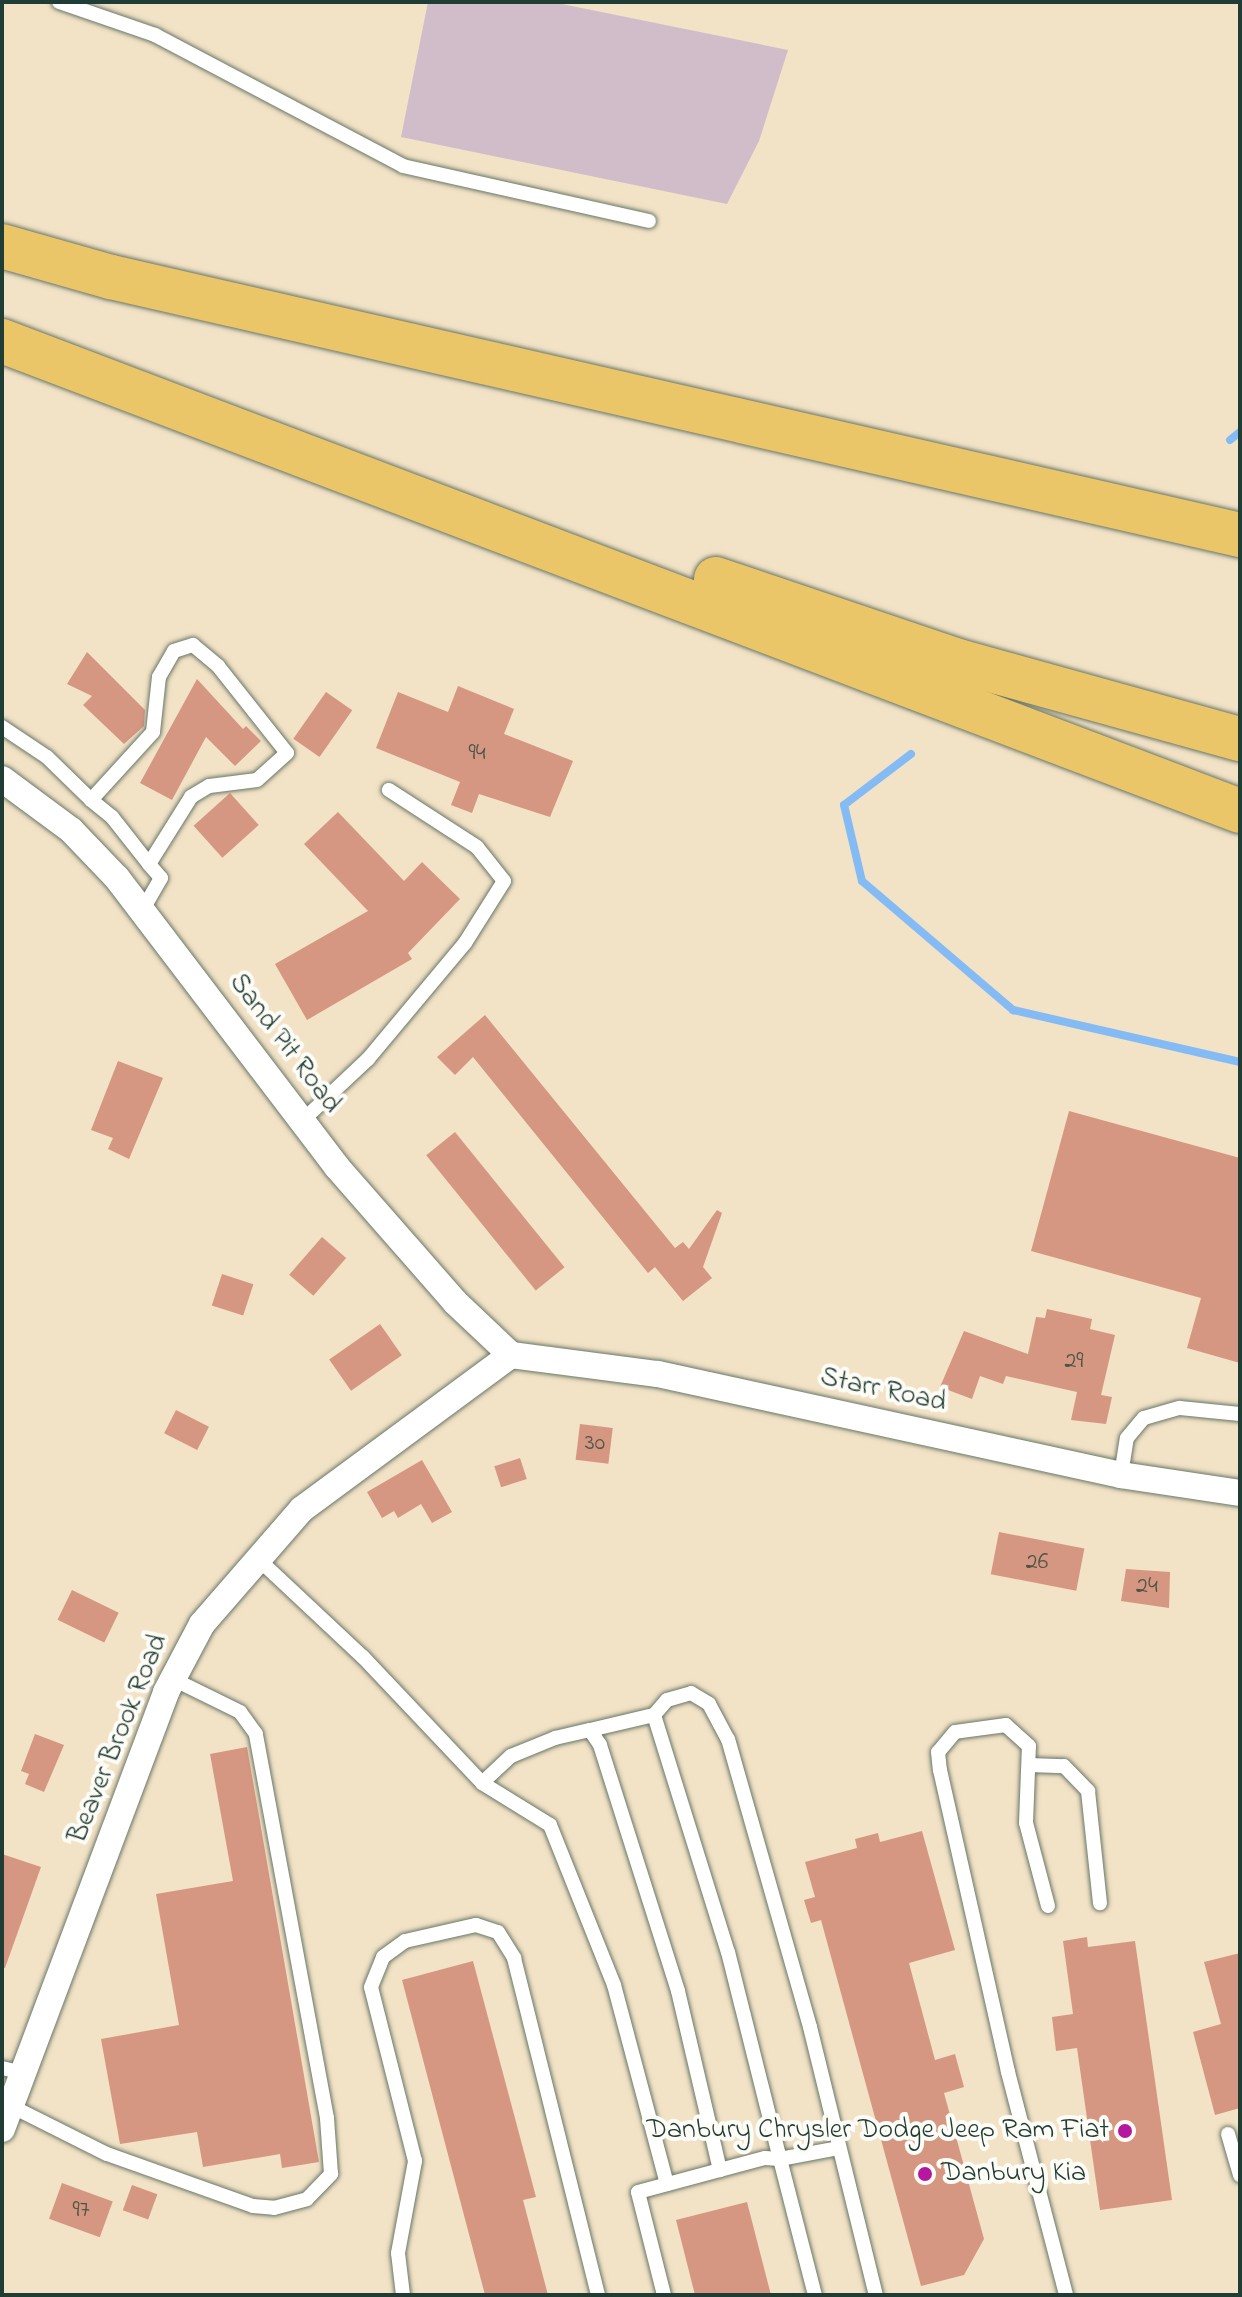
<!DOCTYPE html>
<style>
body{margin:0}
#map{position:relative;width:1242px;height:2297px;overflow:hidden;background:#f2e2c6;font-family:"Indie Flower",sans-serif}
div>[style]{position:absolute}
.industrial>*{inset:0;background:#d1bdc9}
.stream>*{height:8px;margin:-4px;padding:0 4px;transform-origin:4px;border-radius:4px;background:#84bbf4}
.building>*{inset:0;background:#d69782;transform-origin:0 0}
.roads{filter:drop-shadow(0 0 2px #697767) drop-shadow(0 0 2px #697767)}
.service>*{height:14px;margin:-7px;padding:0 7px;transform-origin:7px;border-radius:7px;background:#fff}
.minor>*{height:26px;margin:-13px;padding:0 13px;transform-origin:13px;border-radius:13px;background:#fff}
.motorway>*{height:44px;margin:-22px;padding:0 22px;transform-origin:22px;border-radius:22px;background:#ebc669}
.dots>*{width:22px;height:22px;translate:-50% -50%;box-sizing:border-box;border:4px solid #fdfcf7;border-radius:50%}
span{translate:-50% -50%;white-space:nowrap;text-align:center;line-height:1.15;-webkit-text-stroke:8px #fdfcf7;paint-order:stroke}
.number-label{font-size:24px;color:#4d5448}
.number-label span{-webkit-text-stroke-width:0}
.street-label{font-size:28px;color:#1f3d34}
.poi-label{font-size:28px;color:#1f3d34}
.right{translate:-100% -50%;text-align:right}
.left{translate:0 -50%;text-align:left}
.frame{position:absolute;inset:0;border:4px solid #1f3d34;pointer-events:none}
</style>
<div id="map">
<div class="industrial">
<div style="clip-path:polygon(428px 2px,552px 2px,788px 50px,759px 141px,727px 204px,401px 137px)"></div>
</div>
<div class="stream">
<div style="left:1230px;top:440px;width:13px;rotate:-39deg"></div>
<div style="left:911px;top:754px;width:84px;rotate:142.7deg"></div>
<div style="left:844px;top:805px;width:78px;rotate:76.7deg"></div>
<div style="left:862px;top:881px;width:199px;rotate:40.5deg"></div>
<div style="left:1013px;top:1010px;width:233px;rotate:12.9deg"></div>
</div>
<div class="building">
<div style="clip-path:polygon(87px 652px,145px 710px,144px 726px,124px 744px,83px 705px,92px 696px,67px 684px)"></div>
<div style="clip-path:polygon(197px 679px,243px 729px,246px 726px,261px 741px,235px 766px,206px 737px,172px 800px,140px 783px)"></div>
<div style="clip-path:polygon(458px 686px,514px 709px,504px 734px,573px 761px,550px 817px,479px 794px,472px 813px,451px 805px,460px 782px,376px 748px,398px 692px,448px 712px)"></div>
<div style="left:326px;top:692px;width:32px;height:57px;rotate:35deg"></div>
<div style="left:230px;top:793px;width:43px;height:49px;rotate:48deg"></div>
<div style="clip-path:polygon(338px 812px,404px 881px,422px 862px,460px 899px,408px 953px,412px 959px,307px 1020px,275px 964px,368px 911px,304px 844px)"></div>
<div style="clip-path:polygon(485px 1015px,675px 1248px,683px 1242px,689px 1249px,717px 1210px,722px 1213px,703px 1267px,712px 1278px,683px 1301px,655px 1267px,648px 1273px,473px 1057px,455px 1075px,437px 1057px)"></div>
<div style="clip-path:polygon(118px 1061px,163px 1078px,129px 1159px,108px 1149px,113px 1138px,91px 1130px)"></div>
<div style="clip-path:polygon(1069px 1111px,1240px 1158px,1240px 1363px,1187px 1348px,1201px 1298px,1031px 1251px)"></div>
<div style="left:455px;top:1132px;width:174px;height:37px;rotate:51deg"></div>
<div style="left:322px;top:1237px;width:32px;height:50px;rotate:41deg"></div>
<div style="left:222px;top:1274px;width:33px;height:33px;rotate:18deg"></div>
<div style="clip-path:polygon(1047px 1309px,1092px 1319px,1090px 1329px,1115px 1335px,1101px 1395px,1112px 1397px,1106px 1424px,1071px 1420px,1077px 1392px,1006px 1376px,1003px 1384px,980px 1376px,972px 1399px,940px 1387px,964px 1331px,1028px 1354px,1036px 1317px,1045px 1318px)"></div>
<div style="left:380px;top:1324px;width:38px;height:62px;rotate:55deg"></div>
<div style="left:176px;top:1410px;width:37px;height:26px;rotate:27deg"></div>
<div style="left:580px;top:1424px;width:33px;height:36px;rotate:7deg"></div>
<div style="left:520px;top:1458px;width:22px;height:27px;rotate:72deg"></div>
<div style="clip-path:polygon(422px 1460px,452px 1512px,432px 1523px,421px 1504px,398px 1518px,394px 1511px,382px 1518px,367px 1492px)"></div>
<div style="left:999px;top:1532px;width:87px;height:43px;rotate:11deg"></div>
<div style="clip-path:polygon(1126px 1569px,1170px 1572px,1169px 1608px,1121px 1601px)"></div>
<div style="left:72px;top:1590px;width:52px;height:33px;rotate:26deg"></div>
<div style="clip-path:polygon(35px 1734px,64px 1745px,44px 1792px,25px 1784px,29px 1774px,21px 1771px)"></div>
<div style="clip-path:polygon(247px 1747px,319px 2162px,282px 2168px,280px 2154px,203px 2167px,197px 2132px,120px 2144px,101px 2039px,179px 2025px,156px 1894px,233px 1881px,210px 1754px)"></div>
<div style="clip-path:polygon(922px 1831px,955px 1950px,909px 1963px,935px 2060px,955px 2054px,964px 2087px,944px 2093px,984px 2239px,964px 2275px,921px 2286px,821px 1920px,811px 1923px,804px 1900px,815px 1897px,805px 1862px,857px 1848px,855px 1839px,878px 1833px,880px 1842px)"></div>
<div style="clip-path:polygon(2px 1854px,41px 1867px,5px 1968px,2px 1968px)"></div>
<div style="clip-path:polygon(1087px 1937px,1088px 1947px,1135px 1941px,1172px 2200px,1100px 2210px,1077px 2048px,1056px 2051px,1052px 2017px,1073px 2014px,1063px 1941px)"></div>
<div style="clip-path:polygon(1240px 1953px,1240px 2108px,1215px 2115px,1193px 2032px,1221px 2024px,1204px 1962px)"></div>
<div style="clip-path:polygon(473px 1961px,536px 2197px,523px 2200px,548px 2295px,485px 2295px,402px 1980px)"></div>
<div style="left:62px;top:2183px;width:54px;height:38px;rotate:20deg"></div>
<div style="left:132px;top:2185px;width:27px;height:27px;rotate:20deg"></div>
<div style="clip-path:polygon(747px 2202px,771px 2295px,695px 2295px,676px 2220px)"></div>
</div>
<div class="roads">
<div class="service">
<div style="left:59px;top:2px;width:102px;rotate:19deg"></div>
<div style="left:155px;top:35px;width:280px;rotate:27.8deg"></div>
<div style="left:403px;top:166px;width:252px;rotate:12.6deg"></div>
<div style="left:2px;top:727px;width:54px;rotate:33.7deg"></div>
<div style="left:47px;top:757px;width:62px;rotate:44.3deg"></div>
<div style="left:142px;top:911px;width:38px;rotate:-60deg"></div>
<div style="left:161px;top:878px;width:18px;rotate:-131deg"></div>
<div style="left:149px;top:864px;width:60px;rotate:-128.2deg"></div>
<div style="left:112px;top:817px;width:27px;rotate:-141deg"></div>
<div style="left:91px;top:800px;width:92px;rotate:-47.6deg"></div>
<div style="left:153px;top:732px;width:55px;rotate:-83.8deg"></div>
<div style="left:159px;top:677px;width:30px;rotate:-60deg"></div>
<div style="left:174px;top:651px;width:20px;rotate:-18deg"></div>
<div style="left:193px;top:645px;width:33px;rotate:40deg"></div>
<div style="left:218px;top:666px;width:111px;rotate:51.6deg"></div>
<div style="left:287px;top:753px;width:40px;rotate:138deg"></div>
<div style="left:257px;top:780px;width:48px;rotate:172.9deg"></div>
<div style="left:209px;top:786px;width:21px;rotate:149deg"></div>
<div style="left:191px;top:797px;width:79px;rotate:122.1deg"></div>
<div style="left:302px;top:1121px;width:91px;rotate:-43.2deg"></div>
<div style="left:368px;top:1059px;width:151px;rotate:-50.1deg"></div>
<div style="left:465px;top:943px;width:73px;rotate:-57.8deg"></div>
<div style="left:504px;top:881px;width:43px;rotate:-128.5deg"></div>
<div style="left:477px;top:847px;width:105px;rotate:-147.1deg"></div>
<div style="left:1121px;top:1475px;width:37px;rotate:-81deg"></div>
<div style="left:1127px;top:1438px;width:26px;rotate:-50deg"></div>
<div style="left:1144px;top:1418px;width:37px;rotate:-16deg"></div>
<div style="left:1180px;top:1408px;width:60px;rotate:5.7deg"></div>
<div style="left:256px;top:1557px;width:146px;rotate:43.1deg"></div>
<div style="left:363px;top:1657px;width:173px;rotate:46.6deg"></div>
<div style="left:482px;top:1783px;width:80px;rotate:31.7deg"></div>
<div style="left:550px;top:1825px;width:172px;rotate:68.2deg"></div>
<div style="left:614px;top:1985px;width:206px;rotate:75.1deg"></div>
<div style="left:654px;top:1715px;width:20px;rotate:-49deg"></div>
<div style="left:667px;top:1700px;width:25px;rotate:-16deg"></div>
<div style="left:691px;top:1693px;width:21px;rotate:31deg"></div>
<div style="left:709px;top:1704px;width:40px;rotate:62deg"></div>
<div style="left:728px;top:1739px;width:299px;rotate:74.1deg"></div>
<div style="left:810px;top:2027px;width:276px;rotate:76.2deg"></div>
<div style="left:590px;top:1730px;width:66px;rotate:-13.2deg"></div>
<div style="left:654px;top:1715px;width:248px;rotate:72.7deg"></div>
<div style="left:728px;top:1952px;width:213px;rotate:75.9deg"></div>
<div style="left:780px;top:2159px;width:59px;rotate:-10.7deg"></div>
<div style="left:1029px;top:1765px;width:35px;rotate:2deg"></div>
<div style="left:1064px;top:1766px;width:35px;rotate:46deg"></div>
<div style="left:1088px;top:1791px;width:113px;rotate:83.9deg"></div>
<div style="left:482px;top:1783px;width:40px;rotate:-43deg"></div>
<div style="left:511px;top:1756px;width:48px;rotate:-22.2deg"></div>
<div style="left:555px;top:1738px;width:36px;rotate:-13deg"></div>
<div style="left:590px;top:1730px;width:18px;rotate:56deg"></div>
<div style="left:600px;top:1745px;width:258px;rotate:72.4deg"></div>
<div style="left:678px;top:1991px;width:184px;rotate:76.8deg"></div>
<div style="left:1048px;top:1906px;width:86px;rotate:-104.8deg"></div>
<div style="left:1026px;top:1823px;width:77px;rotate:-87.8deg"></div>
<div style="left:1029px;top:1746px;width:31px;rotate:-138deg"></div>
<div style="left:1006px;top:1725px;width:51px;rotate:172.2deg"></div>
<div style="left:955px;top:1732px;width:26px;rotate:130deg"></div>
<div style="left:938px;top:1752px;width:18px;rotate:84deg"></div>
<div style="left:940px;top:1770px;width:310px;rotate:77.3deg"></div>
<div style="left:1008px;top:2072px;width:230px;rotate:75.4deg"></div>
<div style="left:2px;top:2068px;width:22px;rotate:13deg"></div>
<div style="left:11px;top:2106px;width:107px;rotate:26.6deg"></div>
<div style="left:107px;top:2154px;width:155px;rotate:19.6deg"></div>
<div style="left:253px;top:2206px;width:21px;rotate:5deg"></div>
<div style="left:274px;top:2208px;width:34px;rotate:-15deg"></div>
<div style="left:307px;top:2199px;width:35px;rotate:-46deg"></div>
<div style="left:331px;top:2174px;width:56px;rotate:-94.1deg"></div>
<div style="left:327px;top:2118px;width:391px;rotate:-100.5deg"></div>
<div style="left:256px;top:1734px;width:27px;rotate:-126deg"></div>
<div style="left:240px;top:1712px;width:75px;rotate:-153.8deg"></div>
<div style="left:1228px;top:2134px;width:43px;rotate:73.7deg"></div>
<div style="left:403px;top:2295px;width:42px;rotate:-96.8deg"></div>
<div style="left:398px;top:2253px;width:94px;rotate:-79.5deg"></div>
<div style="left:415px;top:2161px;width:179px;rotate:-104.2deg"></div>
<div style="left:371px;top:1987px;width:32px;rotate:-68deg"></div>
<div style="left:383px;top:1957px;width:27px;rotate:-36deg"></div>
<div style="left:405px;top:1941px;width:73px;rotate:-12.7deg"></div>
<div style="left:476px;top:1925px;width:23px;rotate:18deg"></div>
<div style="left:498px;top:1932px;width:31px;rotate:58deg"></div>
<div style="left:514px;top:1958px;width:347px;rotate:76deg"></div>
<div style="left:664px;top:2295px;width:106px;rotate:-104.2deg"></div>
<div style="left:638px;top:2192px;width:131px;rotate:-15deg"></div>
<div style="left:765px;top:2158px;width:15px;rotate:4deg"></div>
<div style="left:780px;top:2159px;width:140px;rotate:75.6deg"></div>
</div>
<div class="minor">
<div style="left:2px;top:779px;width:86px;rotate:36.5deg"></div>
<div style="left:71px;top:830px;width:66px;rotate:46.2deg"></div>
<div style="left:117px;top:878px;width:363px;rotate:52.7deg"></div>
<div style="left:337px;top:1167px;width:179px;rotate:48.8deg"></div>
<div style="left:455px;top:1302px;width:77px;rotate:43.4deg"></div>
<div style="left:511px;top:1355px;width:148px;rotate:7.4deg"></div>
<div style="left:658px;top:1374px;width:474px;rotate:12.3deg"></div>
<div style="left:1121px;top:1475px;width:120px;rotate:8.6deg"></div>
<div style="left:2px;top:2129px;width:467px;rotate:-69.4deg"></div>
<div style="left:166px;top:1692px;width:77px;rotate:-62.1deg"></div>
<div style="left:202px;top:1624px;width:152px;rotate:-49deg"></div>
<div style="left:302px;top:1509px;width:260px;rotate:-36.4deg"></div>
</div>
<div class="motorway">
<div style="left:2px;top:246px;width:113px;rotate:15.9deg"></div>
<div style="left:111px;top:277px;width:1158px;rotate:12.87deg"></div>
<div style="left:2px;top:341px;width:1324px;rotate:20.79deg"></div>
<div style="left:716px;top:579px;width:256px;rotate:18.7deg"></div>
<div style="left:958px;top:661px;width:293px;rotate:15.5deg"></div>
</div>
</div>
<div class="dots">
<div style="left:1125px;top:2131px;background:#b5179e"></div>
<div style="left:925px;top:2174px;background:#b5179e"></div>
</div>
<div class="number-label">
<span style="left:477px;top:754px">94</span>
<span style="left:1074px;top:1362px">29</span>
<span style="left:595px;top:1444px">30</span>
<span style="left:1037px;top:1563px">26</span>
<span style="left:1147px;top:1587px">24</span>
<span style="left:81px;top:2211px">97</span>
</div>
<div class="street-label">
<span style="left:284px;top:1044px;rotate:53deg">Sand Pit Road</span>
<span style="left:883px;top:1391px;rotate:12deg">Starr Road</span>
<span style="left:119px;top:1739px;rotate:-68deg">Beaver Brook Road</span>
</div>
<div class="poi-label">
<span class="right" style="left:1109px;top:2131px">Danbury Chrysler Dodge Jeep Ram Fiat</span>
<span class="left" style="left:941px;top:2174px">Danbury Kia</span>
</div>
<div class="frame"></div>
</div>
